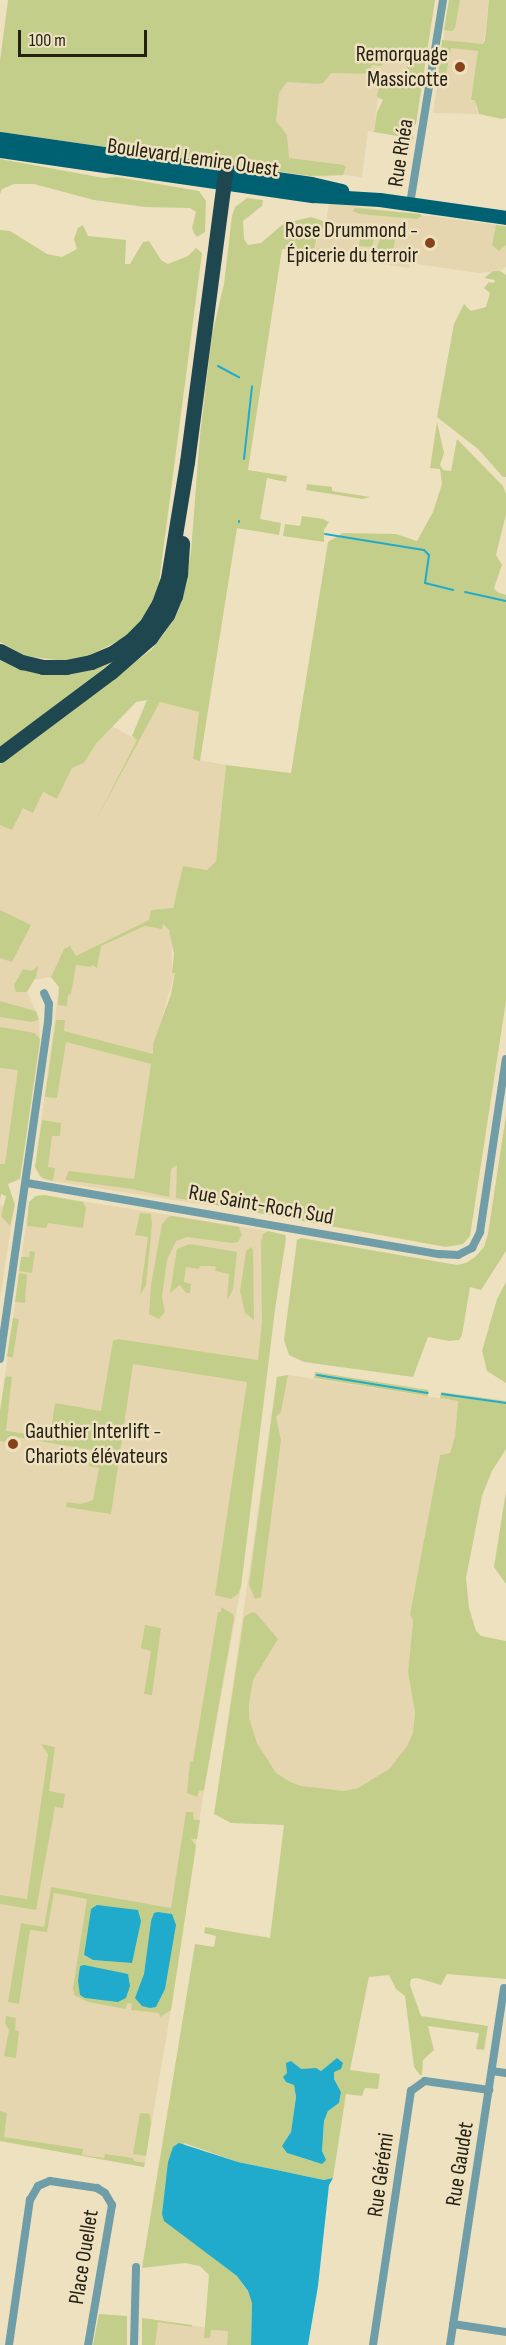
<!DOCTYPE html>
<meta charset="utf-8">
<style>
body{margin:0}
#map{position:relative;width:506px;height:2345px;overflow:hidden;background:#eee1c0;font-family:"Sofia Sans Condensed",sans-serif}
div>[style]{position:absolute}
.built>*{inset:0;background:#e6d6af}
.green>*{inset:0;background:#c4ce8b;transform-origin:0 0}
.water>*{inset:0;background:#20abcc}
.stream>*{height:2px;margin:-1px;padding:0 1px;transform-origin:1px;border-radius:1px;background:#20abcc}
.minor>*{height:8px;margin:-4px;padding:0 4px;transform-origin:4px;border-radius:4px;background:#6f9ea9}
.primary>*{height:14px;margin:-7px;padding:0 7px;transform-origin:7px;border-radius:7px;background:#006172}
.motorway>*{height:15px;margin:-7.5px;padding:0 7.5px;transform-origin:7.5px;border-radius:7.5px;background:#1f4750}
.dots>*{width:16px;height:16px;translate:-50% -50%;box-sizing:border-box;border:3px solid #eee1c0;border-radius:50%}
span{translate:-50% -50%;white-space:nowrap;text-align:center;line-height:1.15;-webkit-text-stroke:5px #eee1c0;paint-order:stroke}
.poi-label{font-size:22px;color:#262115}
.right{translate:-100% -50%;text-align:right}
.left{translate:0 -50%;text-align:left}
.street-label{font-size:22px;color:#262115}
.scale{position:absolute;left:18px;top:30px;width:129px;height:27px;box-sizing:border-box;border:3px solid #262115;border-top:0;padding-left:8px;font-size:18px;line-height:21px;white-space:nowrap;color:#262115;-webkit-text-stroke:4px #eee1c0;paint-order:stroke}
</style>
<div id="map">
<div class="built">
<div style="clip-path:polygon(449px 0,489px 0,476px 109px,479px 114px,433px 113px)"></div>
<div style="clip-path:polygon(383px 57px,408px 61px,405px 81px,380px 78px,374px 132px,368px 131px,362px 177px,343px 175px,323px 177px,288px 173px,287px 135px,276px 121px,279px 92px,287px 82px,318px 84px,323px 82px,330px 73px,369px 74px,372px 65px)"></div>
<div style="clip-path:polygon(329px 203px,506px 226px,506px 267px,500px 271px,478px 273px,410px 263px,409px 268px,314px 254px,319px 228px,325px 229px)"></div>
<div style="clip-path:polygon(160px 702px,200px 712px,193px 759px,226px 765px,216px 861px,208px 870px,183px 867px,173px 908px,162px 923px,169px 930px,172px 938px,172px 973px,175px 973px,155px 1042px,218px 1162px,212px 1206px,45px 1180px,39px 1176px,35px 1167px,59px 987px,51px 977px,33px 980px,27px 992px,36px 1011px,0 1001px,0 824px,43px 792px,57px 799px,72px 768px,84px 763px,96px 744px,113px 727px,138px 740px)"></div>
<div style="clip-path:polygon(0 1017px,31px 1022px,39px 1020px,40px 1044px,22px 1166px,0 1164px)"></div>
<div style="clip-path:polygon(44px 1195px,268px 1231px,285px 1235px,286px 1238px,275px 1309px,241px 1587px,204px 1790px,171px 2010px,144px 2167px,0 2141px,0 1411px,29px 1202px,36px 1196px)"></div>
<div style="clip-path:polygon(0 1205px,14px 1208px,0 1298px)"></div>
<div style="clip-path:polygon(288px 1375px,458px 1401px,455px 1436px,450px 1453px,440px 1455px,410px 1614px,413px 1621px,408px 1672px,415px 1713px,413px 1732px,407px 1746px,389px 1769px,358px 1788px,343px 1791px,315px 1789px,290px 1783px,279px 1776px,220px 1775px,277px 1377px)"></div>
<div style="clip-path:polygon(142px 2318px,228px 2331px,227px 2345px,142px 2345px)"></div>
</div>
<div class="green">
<div style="clip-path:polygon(8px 0,435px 0,416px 124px,409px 129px,414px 139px,374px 132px,377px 112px,383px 100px,377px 97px,380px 77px,405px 81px,408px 61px,384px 57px,382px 66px,372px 65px,369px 74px,331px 73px,323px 83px,318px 84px,287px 82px,279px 93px,276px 121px,287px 135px,289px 158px,344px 165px,346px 167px,343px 175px,310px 176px,0 132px,0 61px)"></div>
<div style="clip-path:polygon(449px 0,460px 0,455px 28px,453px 31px,444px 30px)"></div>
<div style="clip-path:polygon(489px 0,506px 0,506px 118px,502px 119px,479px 114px,475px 100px,471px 100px,478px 51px,451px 48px,444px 86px,437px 84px,442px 40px,483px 44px,485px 41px)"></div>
<div style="clip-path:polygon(0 159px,104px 178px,117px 177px,199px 191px,206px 201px,205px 232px,197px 237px,194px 233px,192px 228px,196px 212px,190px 208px,145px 207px,94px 200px,34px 184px,14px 184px,2px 189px,0 194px)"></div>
<div style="clip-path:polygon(247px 198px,263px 200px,262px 206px,243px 221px,244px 239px,248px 245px,261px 243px,282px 225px,302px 219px,311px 217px,335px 225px,326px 225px,325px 229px,319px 228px,314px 250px,321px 249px,320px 254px,282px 249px,248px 470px,287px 476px,286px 482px,267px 478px,260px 519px,281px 523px,279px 535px,237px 528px,200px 761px,193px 759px,199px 712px,160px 702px,96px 820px,137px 740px,132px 736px,147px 700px,136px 702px,96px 744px,84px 763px,72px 768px,57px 799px,43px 792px,33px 813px,23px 808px,12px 830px,0 825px,0 764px,151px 650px,164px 634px,182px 602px,191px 552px,200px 435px,212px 335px,224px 284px,232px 216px,235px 207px)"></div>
<div style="clip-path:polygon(355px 208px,420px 214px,422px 216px,417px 219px,360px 214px,353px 211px)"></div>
<div style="clip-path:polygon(83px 225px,88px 236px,126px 240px,125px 264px,130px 264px,143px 242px,149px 241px,161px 260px,168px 264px,188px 256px,196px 248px,202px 253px,158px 590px,148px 610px,135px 628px,120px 640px,84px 658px,64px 661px,26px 656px,0 642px,0 230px,10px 231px,47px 254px,62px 257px,77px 249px,74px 239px,78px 228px)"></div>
<div style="clip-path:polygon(496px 225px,506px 227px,506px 245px,499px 251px,492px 245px)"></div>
<div style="clip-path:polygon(355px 230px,376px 232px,372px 247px,359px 246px,360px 238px,345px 236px,354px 235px)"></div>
<div style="clip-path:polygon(382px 233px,394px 235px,411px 238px,395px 237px,393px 254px,380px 253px,379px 258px,366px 255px,366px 251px,377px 247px)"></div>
<div style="clip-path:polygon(493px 271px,500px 271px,506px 275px,506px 477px,503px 477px,478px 449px,437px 417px,454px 324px,464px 304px,471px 311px,486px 307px,490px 293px,484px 288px,489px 282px,494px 283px,495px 280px,484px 278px)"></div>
<div style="clip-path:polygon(437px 422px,444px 453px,440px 465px,443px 470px,451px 471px,457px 439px,503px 486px,506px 494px,506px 514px,496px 555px,502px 565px,494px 588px,497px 592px,506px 595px,506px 1001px,470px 1236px,463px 1244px,446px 1247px,176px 1198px,177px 1165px,171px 1169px,169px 1197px,132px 1189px,65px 1180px,69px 1171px,134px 1179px,151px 1064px,66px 1042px,57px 1098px,45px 1097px,56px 1020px,65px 1020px,64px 1031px,153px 1054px,153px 1044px,171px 994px,175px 973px,172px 973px,174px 954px,169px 930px,163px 924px,162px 929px,145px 926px,101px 946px,97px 968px,92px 965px,91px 967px,76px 965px,71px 994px,68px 995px,67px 1006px,58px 1005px,59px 987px,51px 977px,64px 949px,70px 946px,76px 956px,149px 920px,151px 910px,173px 908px,183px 866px,207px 870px,216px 861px,226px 765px,291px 773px,328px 542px,343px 533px,396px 534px,417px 541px,433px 512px,442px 484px,440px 469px,430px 468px)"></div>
<div style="clip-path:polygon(307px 484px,332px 487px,332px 491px,370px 497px,363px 499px,306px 490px)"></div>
<div style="clip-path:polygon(302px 516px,323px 519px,329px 522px,324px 530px,324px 542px,283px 536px,285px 524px,300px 526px)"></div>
<div style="clip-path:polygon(151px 632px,0 748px,0 657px,47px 672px)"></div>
<div style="clip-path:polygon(0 910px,31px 925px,12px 962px,0 958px)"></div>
<div style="clip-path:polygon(38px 966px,36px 977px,27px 992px,16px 992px,14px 985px,23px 969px,32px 971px)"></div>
<div style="clip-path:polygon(0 1001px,36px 1011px,39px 1020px,31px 1022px,0 1017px)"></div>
<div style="clip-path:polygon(0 1027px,35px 1033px,40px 1039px,20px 1179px,8px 1184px,15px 1205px,10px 1226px,1px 1216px,6px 1196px,1px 1194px,0 1201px,0 1164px,5px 1164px,18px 1070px,0 1068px)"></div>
<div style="clip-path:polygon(506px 1115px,506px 1251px,481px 1290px,470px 1287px,462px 1335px,459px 1340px,449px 1341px,428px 1337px,413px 1377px,304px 1362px,289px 1355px,284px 1340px,297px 1240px,301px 1238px,457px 1265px,466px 1263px,475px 1257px,484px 1247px,488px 1234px)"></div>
<div style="clip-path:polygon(42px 1120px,61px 1123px,60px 1136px,52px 1136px,48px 1167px,55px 1168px,53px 1181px,42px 1178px,35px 1167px)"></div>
<div style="clip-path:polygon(44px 1195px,83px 1202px,86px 1207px,83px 1228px,48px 1223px,46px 1228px,27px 1226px,29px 1202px,36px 1196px)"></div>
<div style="clip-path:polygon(140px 1213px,151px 1214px,152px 1224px,146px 1285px,140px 1295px,148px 1237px,135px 1235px)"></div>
<div style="clip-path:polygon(172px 1216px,239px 1227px,242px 1235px,238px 1242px,232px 1243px,187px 1237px,176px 1241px,167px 1260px,162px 1297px,165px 1312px,159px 1319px,149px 1314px,151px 1285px,162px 1224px,168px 1217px)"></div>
<div style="clip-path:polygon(268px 1231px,285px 1235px,286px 1238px,275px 1309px,241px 1587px,238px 1594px,231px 1599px,215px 1595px,247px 1382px,133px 1364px,111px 1514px,66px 1507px,67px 1502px,81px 1504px,93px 1500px,99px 1468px,89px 1466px,91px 1450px,11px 1436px,10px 1443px,0 1441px,0 1411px,5px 1378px,7px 1376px,12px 1377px,6px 1431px,50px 1437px,55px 1403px,101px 1411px,113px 1341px,118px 1339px,258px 1360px,262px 1322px,261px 1242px,263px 1234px)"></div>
<div style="clip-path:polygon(190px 1244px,237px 1252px,233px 1290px,227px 1300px,229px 1274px,215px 1271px,216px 1267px,213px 1266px,200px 1266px,199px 1269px,186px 1267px,184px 1282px,191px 1284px,190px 1293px,186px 1293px,180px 1285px,170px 1293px,177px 1249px)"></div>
<div style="clip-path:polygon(251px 1247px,253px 1250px,254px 1320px,245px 1313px,240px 1291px,246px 1251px)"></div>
<div style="clip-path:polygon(30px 1251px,35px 1252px,32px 1273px,19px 1271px,21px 1257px,29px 1257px)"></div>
<div style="clip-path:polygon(19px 1273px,27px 1274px,25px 1303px,15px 1302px)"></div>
<div style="clip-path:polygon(506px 1282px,506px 1383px,487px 1371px,482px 1351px,497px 1299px)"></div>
<div style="left:13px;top:1318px;width:6px;height:39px;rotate:9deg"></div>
<div style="left:315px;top:1372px;width:115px;height:6px;rotate:9deg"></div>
<div style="clip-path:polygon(288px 1375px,281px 1412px,276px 1417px,281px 1440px,262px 1589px,261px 1597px,255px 1599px,249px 1585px,277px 1377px)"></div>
<div style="clip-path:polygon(evenodd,441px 1392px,506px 1401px,506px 1449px,492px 1471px,482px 1496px,466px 1578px,469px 1608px,476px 1631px,481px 1636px,506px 1641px,506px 1979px,447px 1974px,441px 1985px,417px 1978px,411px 1979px,410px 1985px,421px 2016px,488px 2026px,484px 2050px,476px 2049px,479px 2033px,428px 2026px,434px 2050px,423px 2060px,422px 2075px,420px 2075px,414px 2067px,405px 1996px,396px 1989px,389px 1975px,369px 1977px,350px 2070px,380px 2074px,378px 2089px,365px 2088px,362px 2096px,346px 2094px,333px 2178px,324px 2180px,238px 2162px,184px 2143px,210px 2255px,237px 2276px,248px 2292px,252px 2303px,251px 2345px,227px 2345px,228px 2331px,211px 2330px,210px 2338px,204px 2338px,209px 2275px,200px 2266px,185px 2263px,142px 2268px,195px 1944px,214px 1947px,216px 1936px,204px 1933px,205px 1927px,270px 1938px,284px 1825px,231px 1823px,214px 1814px,244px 1617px,252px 1612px,256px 1613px,278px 1639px,253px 1680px,249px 1703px,249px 1718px,257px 1743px,276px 1773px,290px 1782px,302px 1786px,343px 1791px,358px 1788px,389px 1769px,407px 1746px,413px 1732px,415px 1713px,408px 1672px,413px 1621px,410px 1614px,440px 1455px,450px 1453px,455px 1436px,458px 1401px,440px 1398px,441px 1392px,332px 2062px,334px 2079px,341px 2092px,339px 2103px,328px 2111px,324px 2121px,322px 2151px,312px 2161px,287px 2153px,283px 2146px,291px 2132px,296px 2097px,294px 2085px,301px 2069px,321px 2071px,332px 2062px)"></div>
<div style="clip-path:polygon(506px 1491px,506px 1584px,494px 1567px)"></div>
<div style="clip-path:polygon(221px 1607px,233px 1614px,234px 1618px,204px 1790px,199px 1791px,197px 1797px,187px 1793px,190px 1762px,193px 1761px,218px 1612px,221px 1612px)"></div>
<div style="clip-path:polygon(145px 1625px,161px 1628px,152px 1695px,144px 1694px,151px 1651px,141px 1648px)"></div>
<div style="clip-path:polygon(41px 1744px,55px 1747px,49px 1791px,65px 1794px,63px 1808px,55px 1807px,36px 1910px,0 1904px,0 1895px,27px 1899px,48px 1754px)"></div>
<div style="clip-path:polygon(evenodd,186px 1812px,193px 1812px,194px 1820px,200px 1820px,197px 1839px,191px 1839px,196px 1846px,171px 2010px,160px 2017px,159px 2013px,131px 2010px,132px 2004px,127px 2003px,126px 2009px,88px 2002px,74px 1995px,73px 1988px,87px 1899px,54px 1893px,47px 1932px,30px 1930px,19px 2004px,8px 2002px,21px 1923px,44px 1927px,51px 1887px,171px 1908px,186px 1812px,91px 1909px,132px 1963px,93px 1960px,84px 1956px,91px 1909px,186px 1812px,158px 1912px,172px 1914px,137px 1989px,144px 1974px,151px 1921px,158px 1912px)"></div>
<div style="clip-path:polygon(6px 2016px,16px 2018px,15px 2030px,19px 2031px,16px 2058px,4px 2056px,9px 2030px,5px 2024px)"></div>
<div style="clip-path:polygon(0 2111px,7px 2113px,4px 2137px,83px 2149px,82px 2155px,104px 2158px,105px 2154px,133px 2158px,134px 2161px,145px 2163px,144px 2167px,0 2141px)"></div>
<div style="clip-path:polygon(140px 2113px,150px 2114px,151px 2124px,146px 2156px,133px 2154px)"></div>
<div style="clip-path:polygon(99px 2314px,127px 2316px,127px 2345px,93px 2345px)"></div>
<div style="clip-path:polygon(142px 2318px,192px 2325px,192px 2327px,158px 2322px,155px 2345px,142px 2345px)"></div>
</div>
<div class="water">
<div style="clip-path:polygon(97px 1905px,138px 1910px,141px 1921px,132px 1963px,93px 1960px,84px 1955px,91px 1909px)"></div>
<div style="clip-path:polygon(158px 1912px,172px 1914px,176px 1925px,165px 1989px,156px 2007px,150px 2008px,142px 2006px,135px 1998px,144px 1974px,151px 1921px,154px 1913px)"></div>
<div style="clip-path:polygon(84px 1965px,128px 1974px,130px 1986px,126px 1998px,118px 2002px,85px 1998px,80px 1995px,78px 1981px,80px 1966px)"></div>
<div style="clip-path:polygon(337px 2058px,343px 2063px,341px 2069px,334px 2072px,334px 2079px,341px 2092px,339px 2103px,328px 2111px,324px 2121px,322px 2151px,326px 2160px,322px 2164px,287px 2153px,282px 2146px,291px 2132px,296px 2097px,294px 2085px,286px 2082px,283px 2077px,287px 2073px,286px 2063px,291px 2061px,301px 2069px,316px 2068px,321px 2071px)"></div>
<div style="clip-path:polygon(179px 2143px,238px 2162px,324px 2180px,333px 2178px,329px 2185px,318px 2286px,308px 2345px,251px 2345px,252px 2303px,248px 2291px,237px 2276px,164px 2221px,162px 2214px,168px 2162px,173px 2147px)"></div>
</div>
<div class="stream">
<div style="left:218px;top:366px;width:24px;rotate:28deg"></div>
<div style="left:244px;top:459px;width:73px;rotate:-83.7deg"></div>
<div style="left:239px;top:522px;width:1px;rotate:-90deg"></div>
<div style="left:325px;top:534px;width:100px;rotate:9.2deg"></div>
<div style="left:424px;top:550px;width:7px;rotate:45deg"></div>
<div style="left:429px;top:555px;width:28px;rotate:98deg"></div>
<div style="left:425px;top:583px;width:29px;rotate:14deg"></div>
<div style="left:465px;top:592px;width:42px;rotate:12.4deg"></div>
<div style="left:317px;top:1375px;width:112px;rotate:9.2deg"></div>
<div style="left:442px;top:1394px;width:65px;rotate:8deg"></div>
</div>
<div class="minor">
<div style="left:410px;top:204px;width:207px;rotate:-80.8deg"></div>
<div style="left:27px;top:1183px;width:419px;rotate:9.8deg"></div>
<div style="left:440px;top:1254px;width:18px;rotate:3deg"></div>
<div style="left:458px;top:1255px;width:16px;rotate:-27deg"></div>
<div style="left:472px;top:1248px;width:18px;rotate:-63deg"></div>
<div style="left:480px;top:1232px;width:175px;rotate:-81.5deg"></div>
<div style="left:0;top:1359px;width:340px;rotate:-81.9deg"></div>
<div style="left:48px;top:1022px;width:18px;rotate:-87deg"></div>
<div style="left:49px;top:1004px;width:12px;rotate:-114deg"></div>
<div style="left:492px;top:2071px;width:14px;rotate:8deg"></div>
<div style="left:453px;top:2324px;width:54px;rotate:8.6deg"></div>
<div style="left:9px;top:2345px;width:147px;rotate:-81.8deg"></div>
<div style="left:30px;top:2200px;width:16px;rotate:-60deg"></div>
<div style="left:38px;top:2186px;width:13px;rotate:-23deg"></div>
<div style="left:50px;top:2181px;width:48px;rotate:8.5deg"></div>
<div style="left:97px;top:2188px;width:9px;rotate:32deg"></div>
<div style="left:105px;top:2193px;width:14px;rotate:60deg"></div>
<div style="left:112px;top:2205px;width:142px;rotate:99.7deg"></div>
<div style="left:134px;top:2345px;width:78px;rotate:-88.5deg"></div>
<div style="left:373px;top:2345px;width:257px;rotate:-81.5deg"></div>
<div style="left:411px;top:2091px;width:17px;rotate:-36deg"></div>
<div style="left:425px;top:2081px;width:65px;rotate:8deg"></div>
<div style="left:450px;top:2345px;width:361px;rotate:-81.4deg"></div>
</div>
<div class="primary">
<div style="left:0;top:139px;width:315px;rotate:8.2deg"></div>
<div style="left:312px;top:184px;width:31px;rotate:13deg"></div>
<div style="left:0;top:151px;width:317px;rotate:8.2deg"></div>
<div style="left:314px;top:196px;width:66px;rotate:3.5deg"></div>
<div style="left:380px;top:200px;width:127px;rotate:8.1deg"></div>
</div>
<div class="motorway">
<div style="left:0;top:651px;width:25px;rotate:27deg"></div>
<div style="left:22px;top:662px;width:22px;rotate:13deg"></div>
<div style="left:43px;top:667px;width:23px"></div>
<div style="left:66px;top:667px;width:25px;rotate:-11deg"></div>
<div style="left:91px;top:662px;width:25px;rotate:-23deg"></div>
<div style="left:114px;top:652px;width:21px;rotate:-35deg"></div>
<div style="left:131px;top:640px;width:21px;rotate:-45deg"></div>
<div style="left:146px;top:625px;width:26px;rotate:-59deg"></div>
<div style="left:159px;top:603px;width:27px;rotate:-70deg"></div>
<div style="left:168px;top:578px;width:118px;rotate:-80.7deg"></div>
<div style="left:187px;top:462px;width:292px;rotate:-82.5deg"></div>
<div style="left:0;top:755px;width:139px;rotate:-36.8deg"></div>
<div style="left:111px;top:672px;width:52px;rotate:-41.1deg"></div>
<div style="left:150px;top:638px;width:29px;rotate:-54deg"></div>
<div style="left:167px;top:615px;width:21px;rotate:-67deg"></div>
<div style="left:175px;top:596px;width:23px;rotate:-77deg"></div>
<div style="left:180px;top:574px;width:31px;rotate:-86deg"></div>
</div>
<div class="dots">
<div style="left:460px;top:67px;background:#874219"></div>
<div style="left:430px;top:243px;background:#874219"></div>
<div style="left:13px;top:1444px;background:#874219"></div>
</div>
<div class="poi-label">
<span class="right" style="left:448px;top:67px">Remorquage<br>Massicotte</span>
<span class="right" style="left:418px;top:243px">Rose Drummond -<br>Épicerie du terroir</span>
<span class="left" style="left:25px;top:1444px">Gauthier Interlift -<br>Chariots élévateurs</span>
</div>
<div class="street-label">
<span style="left:401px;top:153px;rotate:-81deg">Rue Rhéa</span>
<span style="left:193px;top:158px;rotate:8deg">Boulevard Lemire Ouest</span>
<span style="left:261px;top:1205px;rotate:10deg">Rue Saint-Roch Sud</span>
<span style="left:460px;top:2164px;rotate:-81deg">Rue Gaudet</span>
<span style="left:381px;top:2175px;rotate:-82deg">Rue Gérémi</span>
<span style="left:84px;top:2257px;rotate:-81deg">Place Ouellet</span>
</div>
<div class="scale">100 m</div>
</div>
